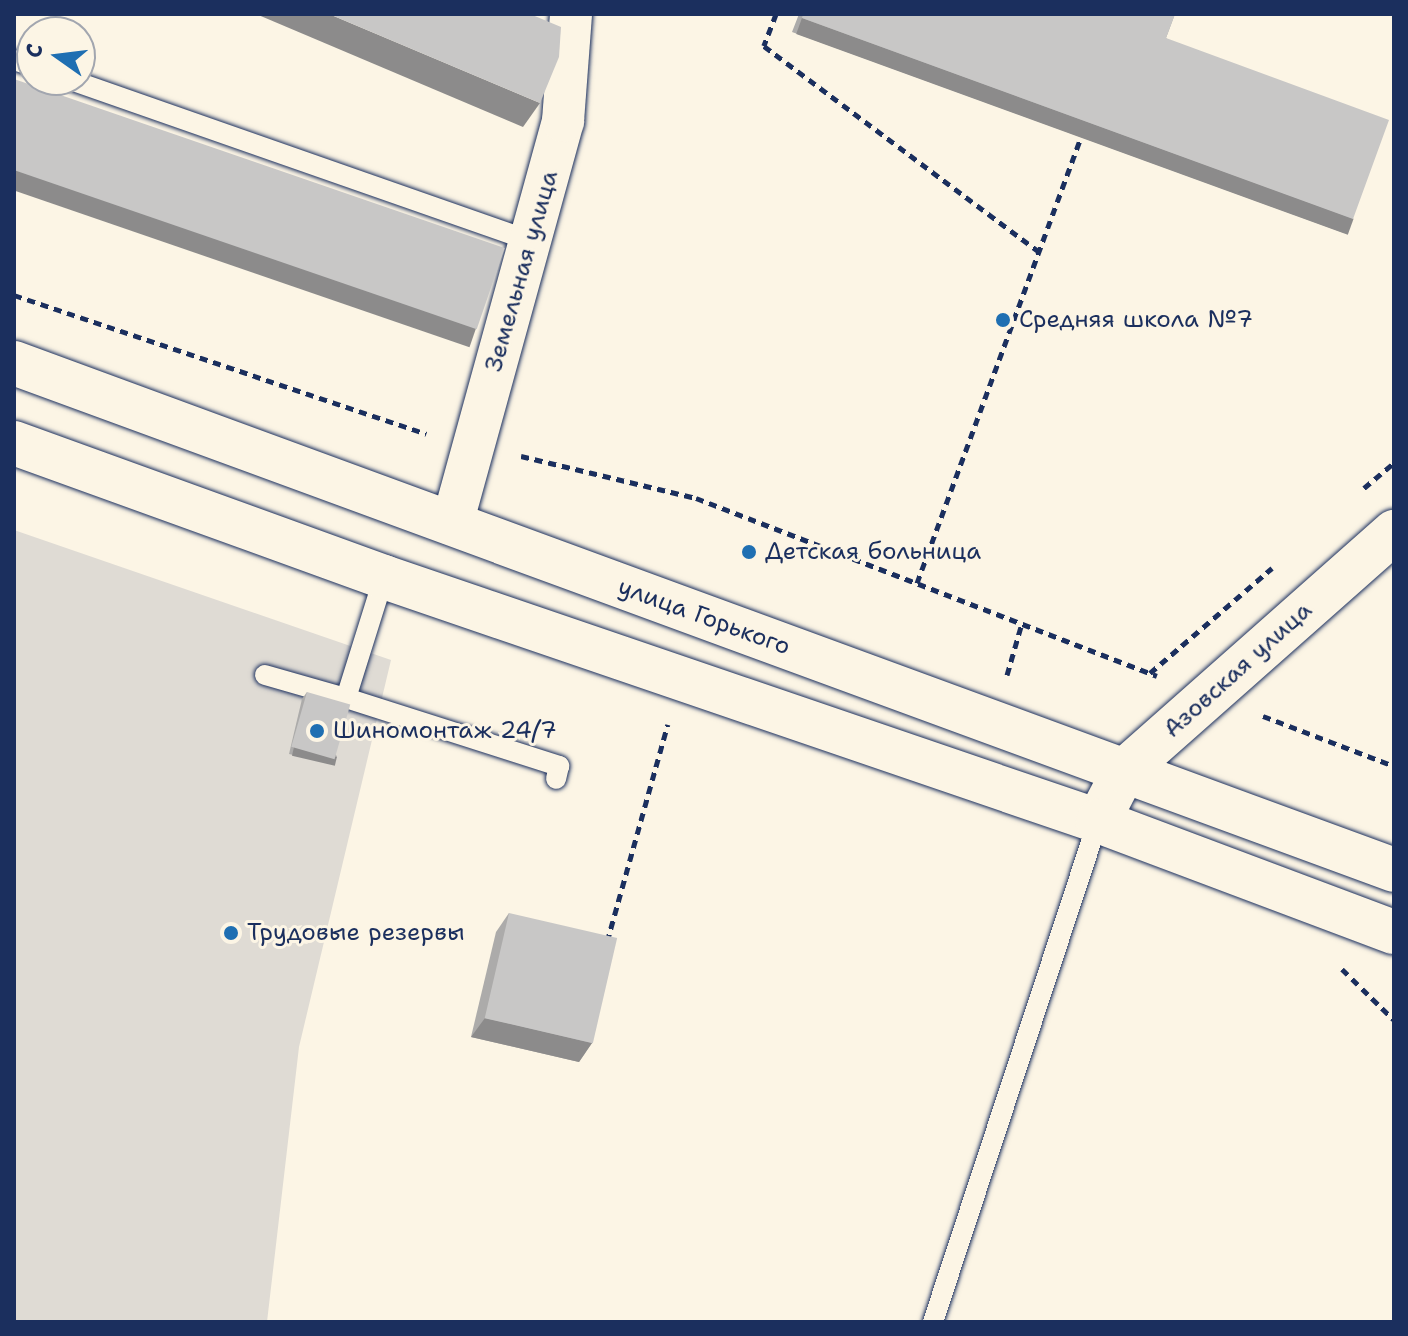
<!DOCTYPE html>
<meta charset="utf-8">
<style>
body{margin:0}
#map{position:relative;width:1408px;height:1336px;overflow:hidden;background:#fcf5e5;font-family:"Shantell Sans",sans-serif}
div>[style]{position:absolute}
.green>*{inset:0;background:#dfdbd4}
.path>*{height:5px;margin-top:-2.5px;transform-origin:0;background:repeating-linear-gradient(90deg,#1b2f5e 0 8px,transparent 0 14px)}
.roads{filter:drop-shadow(0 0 2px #1b2f5e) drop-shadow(0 0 2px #1b2f5e)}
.lane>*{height:20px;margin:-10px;padding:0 10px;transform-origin:10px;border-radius:10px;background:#fcf5e5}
.street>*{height:42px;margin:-21px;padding:0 21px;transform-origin:21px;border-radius:21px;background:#fcf5e5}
.secondary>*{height:44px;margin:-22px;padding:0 22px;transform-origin:22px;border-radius:22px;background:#fcf5e5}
.primary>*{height:44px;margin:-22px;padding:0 22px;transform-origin:22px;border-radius:22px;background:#fcf5e5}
.wall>*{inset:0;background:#acabaa}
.shaded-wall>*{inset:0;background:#8c8b8b;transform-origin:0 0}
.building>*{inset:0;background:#c8c7c6;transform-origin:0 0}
.dots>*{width:22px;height:22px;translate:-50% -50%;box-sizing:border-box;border:4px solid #fcf5e5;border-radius:50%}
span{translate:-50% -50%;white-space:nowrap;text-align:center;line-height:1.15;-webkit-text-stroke:6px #fcf5e5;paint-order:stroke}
.street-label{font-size:24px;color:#1b2f5e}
.poi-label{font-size:24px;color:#1b2f5e}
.left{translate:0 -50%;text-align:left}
.frame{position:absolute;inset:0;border:16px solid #1b2f5e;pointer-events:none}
.north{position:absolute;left:16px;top:16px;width:80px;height:80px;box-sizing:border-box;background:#fcf5e5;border:2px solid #a2a6af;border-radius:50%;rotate:284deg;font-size:22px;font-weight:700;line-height:32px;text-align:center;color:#1b2f5e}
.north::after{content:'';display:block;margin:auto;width:28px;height:36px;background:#1f6fb2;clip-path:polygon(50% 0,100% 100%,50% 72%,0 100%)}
</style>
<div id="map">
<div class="green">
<div style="clip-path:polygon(14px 530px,391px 660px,299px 1047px,267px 1322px,14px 1322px)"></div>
</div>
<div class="path">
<div style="left:776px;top:14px;width:34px;rotate:111deg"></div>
<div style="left:764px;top:46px;width:344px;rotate:36.8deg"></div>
<div style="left:14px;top:295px;width:435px;rotate:18.6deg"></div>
<div style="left:521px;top:456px;width:180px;rotate:13.5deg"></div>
<div style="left:696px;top:498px;width:494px;rotate:21.1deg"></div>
<div style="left:1364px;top:488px;width:39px;rotate:-40deg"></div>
<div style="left:917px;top:583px;width:475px;rotate:-69.8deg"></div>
<div style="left:1150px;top:673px;width:161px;rotate:-40.7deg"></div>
<div style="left:1007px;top:675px;width:54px;rotate:-73.9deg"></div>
<div style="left:1263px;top:716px;width:140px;rotate:20.9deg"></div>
<div style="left:607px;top:942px;width:226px;rotate:-74.4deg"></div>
<div style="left:1342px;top:969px;width:73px;rotate:44.4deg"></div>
</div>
<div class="roads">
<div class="lane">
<div style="left:14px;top:60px;width:19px;rotate:18deg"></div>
<div style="left:71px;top:80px;width:486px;rotate:19.3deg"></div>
<div style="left:265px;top:675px;width:84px;rotate:15.9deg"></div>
<div style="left:346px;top:698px;width:127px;rotate:-72.6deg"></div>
<div style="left:346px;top:698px;width:224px;rotate:17.7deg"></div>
<div style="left:559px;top:766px;width:13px;rotate:103deg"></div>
<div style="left:933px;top:1322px;width:527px;rotate:-71.77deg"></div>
</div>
<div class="street">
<div style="left:452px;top:524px;width:418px;rotate:-74.6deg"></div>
<div style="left:563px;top:121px;width:107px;rotate:-85.7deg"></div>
</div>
<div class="secondary">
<div style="left:1098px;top:821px;width:56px;rotate:-62.5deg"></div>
<div style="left:1124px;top:771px;width:361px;rotate:-41.5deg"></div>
</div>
<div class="primary">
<div style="left:14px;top:363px;width:1470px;rotate:20.17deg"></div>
<div style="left:14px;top:443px;width:394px;rotate:19.9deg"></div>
<div style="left:384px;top:577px;width:755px;rotate:18.87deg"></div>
<div style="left:1098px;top:821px;width:316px;rotate:20.6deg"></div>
</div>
</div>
<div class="wall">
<div style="clip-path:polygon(799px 14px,1175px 14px,1166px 38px,1353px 219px,1344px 233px,792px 32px)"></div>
<div style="clip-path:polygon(307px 692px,337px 757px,332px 764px,289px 754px,302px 699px)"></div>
<div style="clip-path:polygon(509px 913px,592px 1043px,579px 1062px,471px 1037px,496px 932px)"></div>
</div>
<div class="shaded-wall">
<div style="clip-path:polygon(256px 14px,329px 14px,540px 103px,523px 127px)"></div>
<div style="left:802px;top:18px;width:587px;height:17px;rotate:20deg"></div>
<div style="left:14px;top:165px;width:490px;height:24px;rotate:19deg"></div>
<div style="left:294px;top:747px;width:44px;height:9px;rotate:13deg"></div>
<div style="clip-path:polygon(485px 1018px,592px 1043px,579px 1062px,471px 1037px)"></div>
</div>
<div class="building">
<div style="clip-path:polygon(329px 14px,530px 14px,561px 27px,559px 57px,540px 103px)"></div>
<div style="clip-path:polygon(803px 14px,1175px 14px,1166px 38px,1389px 120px,1353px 219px,802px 18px)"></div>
<div style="left:14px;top:79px;width:519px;height:86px;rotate:19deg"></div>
<div style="left:307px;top:692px;width:45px;height:57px;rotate:16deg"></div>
<div style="left:509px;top:913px;width:111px;height:108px;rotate:13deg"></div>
</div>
<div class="dots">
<div style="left:1003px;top:320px;background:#1f6fb2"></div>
<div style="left:749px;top:552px;background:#1f6fb2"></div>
<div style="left:317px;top:731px;background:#1f6fb2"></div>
<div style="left:231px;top:933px;background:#1f6fb2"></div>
</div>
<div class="street-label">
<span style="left:522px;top:271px;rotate:-74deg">Земельная улица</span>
<span style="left:704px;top:617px;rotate:20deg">улица Горького</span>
<span style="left:1238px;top:670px;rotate:-42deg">Азовская улица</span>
</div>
<div class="poi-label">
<span class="left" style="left:1019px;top:320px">Средняя школа №7</span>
<span class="left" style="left:765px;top:552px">Детская больница</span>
<span class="left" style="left:333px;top:731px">Шиномонтаж 24/7</span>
<span class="left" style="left:247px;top:933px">Трудовые резервы</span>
</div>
<div class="frame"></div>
<div class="north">С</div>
</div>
